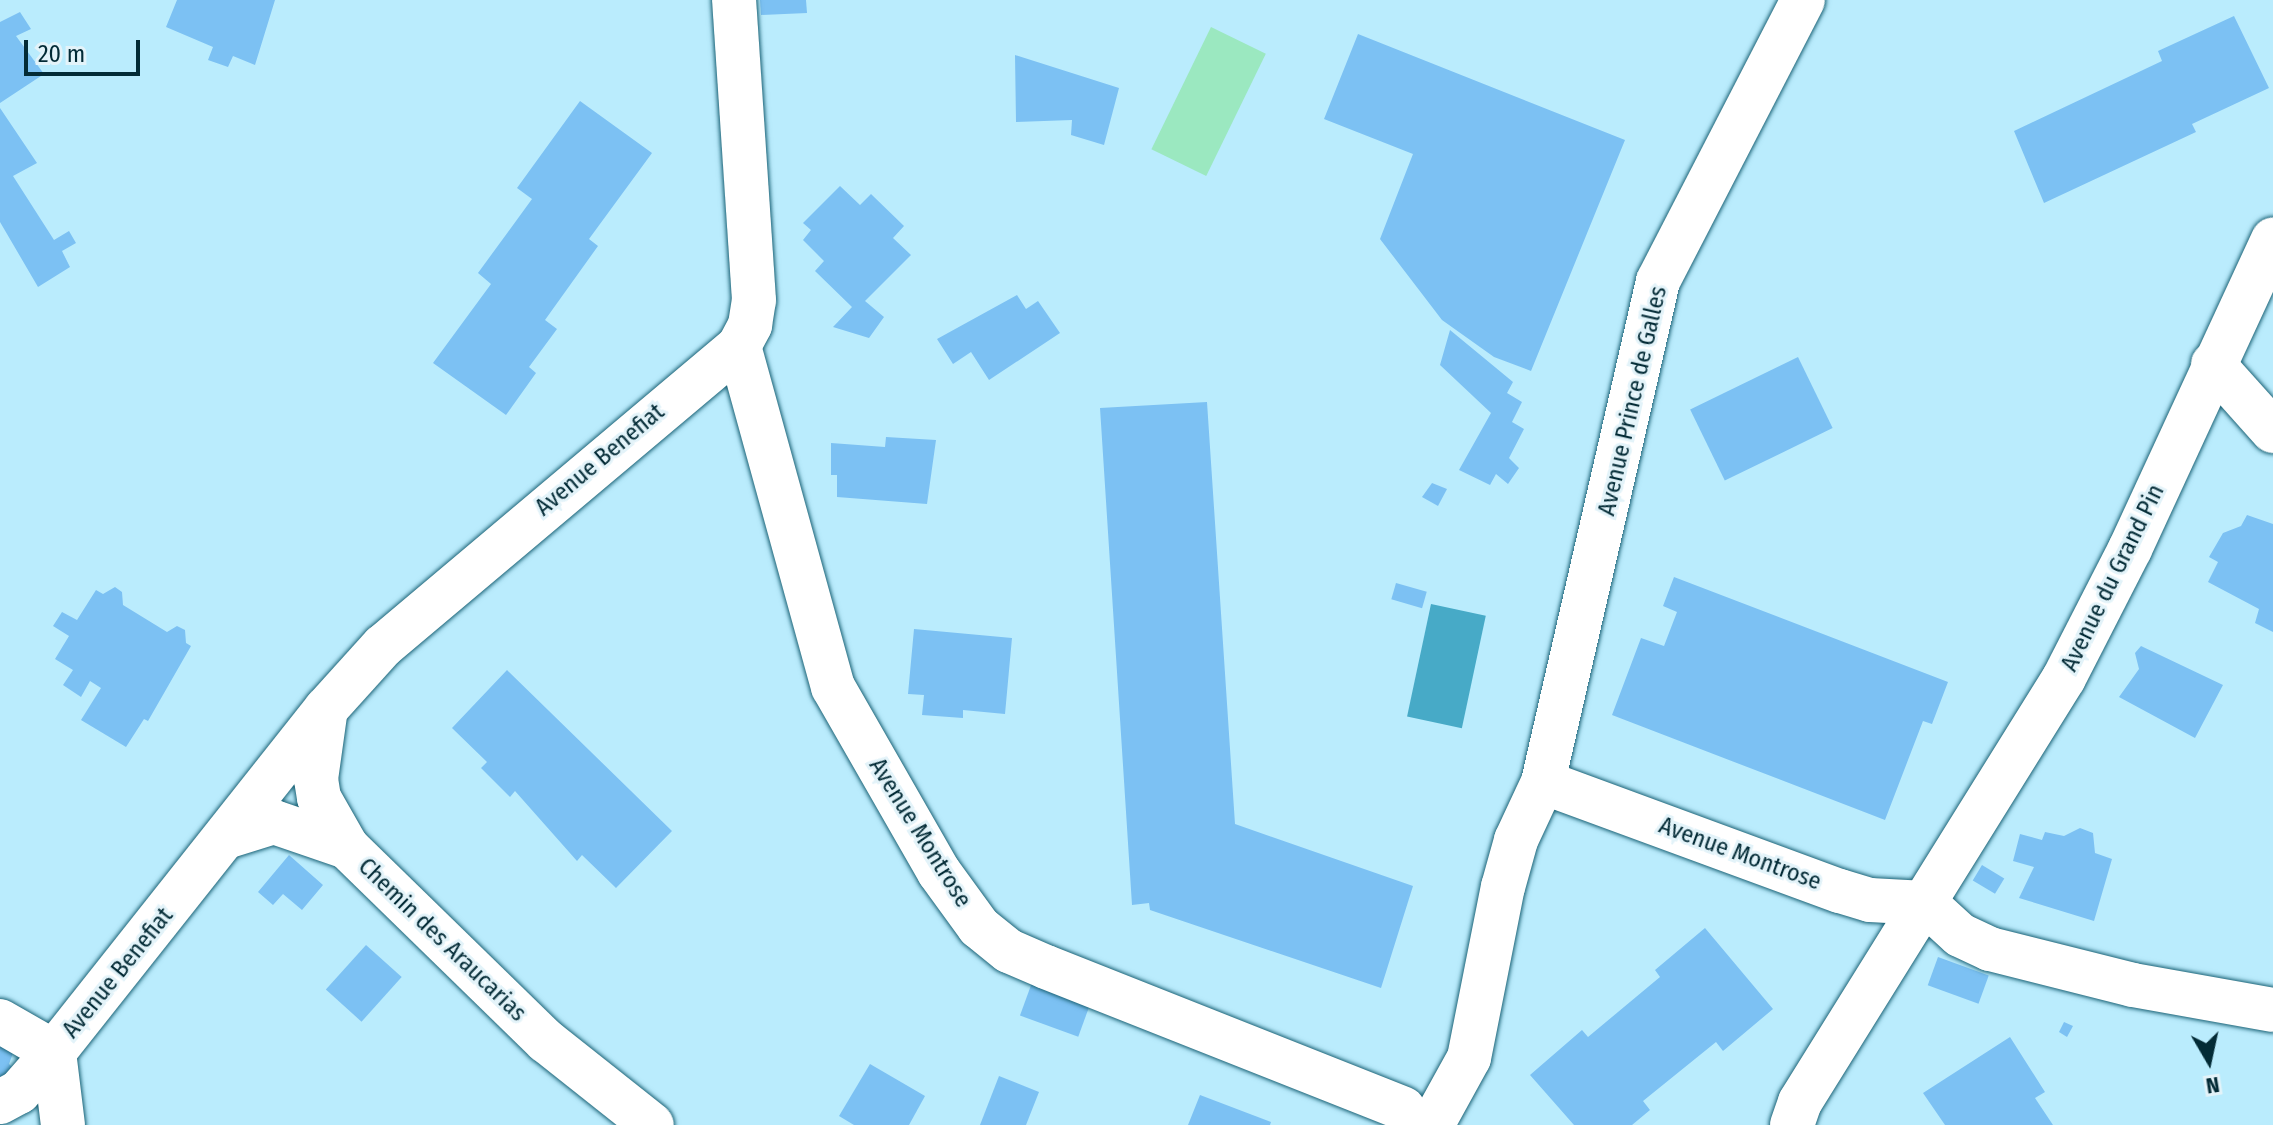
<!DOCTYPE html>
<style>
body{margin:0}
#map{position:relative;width:2273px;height:1125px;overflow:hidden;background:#baecfd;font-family:"Fira Sans Condensed",sans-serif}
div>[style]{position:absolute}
.green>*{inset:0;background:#9be8c0;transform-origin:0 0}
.water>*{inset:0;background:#47aac7;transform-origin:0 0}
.building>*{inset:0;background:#7cc1f3;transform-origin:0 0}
.roads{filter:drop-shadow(0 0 2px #1b6377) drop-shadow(0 0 2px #1b6377)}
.minor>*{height:44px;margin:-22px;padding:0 22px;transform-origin:22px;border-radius:22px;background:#fff}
span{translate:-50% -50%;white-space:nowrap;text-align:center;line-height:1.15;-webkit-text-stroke:6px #e3f3f9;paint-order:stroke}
.street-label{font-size:24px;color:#032b36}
.north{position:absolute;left:2169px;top:1021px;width:80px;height:80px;-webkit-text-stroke:6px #e3f3f9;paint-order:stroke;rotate:171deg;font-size:22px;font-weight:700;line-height:32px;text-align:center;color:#032b36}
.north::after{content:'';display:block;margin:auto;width:28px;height:36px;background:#032b36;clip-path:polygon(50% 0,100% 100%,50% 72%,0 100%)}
.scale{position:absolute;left:24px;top:40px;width:116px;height:36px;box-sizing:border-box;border:4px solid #032b36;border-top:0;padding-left:10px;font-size:24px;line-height:28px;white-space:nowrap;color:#032b36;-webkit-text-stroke:6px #e3f3f9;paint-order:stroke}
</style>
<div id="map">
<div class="green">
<div style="left:1211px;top:27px;width:61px;height:136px;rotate:26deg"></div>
</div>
<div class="water">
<div style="left:1431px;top:604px;width:56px;height:115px;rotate:12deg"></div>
</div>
<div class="building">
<div style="clip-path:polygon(177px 0,275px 0,255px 65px,233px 56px,228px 67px,208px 60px,213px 47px,166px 27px)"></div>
<div style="clip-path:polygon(760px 0,806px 0,807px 13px,761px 15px)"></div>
<div style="clip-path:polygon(20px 12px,31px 29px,16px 36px,44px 74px,0 103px,0 22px)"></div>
<div style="clip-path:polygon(2234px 16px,2269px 88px,2192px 124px,2196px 132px,2044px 203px,2014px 131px,2162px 61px,2158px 51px)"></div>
<div style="clip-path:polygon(1358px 34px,1625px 140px,1531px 371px,1494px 357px,1442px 320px,1380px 239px,1413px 154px,1324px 119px)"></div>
<div style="clip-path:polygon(1015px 55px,1119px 88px,1104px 145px,1071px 135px,1072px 120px,1016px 122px)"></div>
<div style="clip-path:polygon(580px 101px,652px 153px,589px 239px,598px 246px,545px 320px,557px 329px,529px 367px,536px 373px,506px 415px,433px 363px,491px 284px,478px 273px,532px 199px,517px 188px)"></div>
<div style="clip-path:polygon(0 108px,37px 163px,13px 176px,54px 240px,69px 231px,76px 243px,62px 251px,70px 267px,38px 287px,0 222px)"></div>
<div style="clip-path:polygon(840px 186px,860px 205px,871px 194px,904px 226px,893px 238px,911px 255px,865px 301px,884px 317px,869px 338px,833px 327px,852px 307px,815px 271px,824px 261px,803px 240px,811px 230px,803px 223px)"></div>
<div style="clip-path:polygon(1017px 295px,1026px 309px,1038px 301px,1060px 333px,989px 380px,971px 352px,953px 364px,937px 339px)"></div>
<div style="clip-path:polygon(1450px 330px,1513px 382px,1507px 393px,1522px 402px,1512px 422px,1524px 429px,1509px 458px,1519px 468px,1508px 484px,1496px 474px,1490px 485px,1459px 470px,1491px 413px,1440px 365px)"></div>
<div style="left:1798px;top:357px;width:79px;height:120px;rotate:64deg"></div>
<div style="clip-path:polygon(1207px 402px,1235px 824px,1413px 886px,1381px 988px,1150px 910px,1149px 903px,1132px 905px,1100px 408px)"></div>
<div style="clip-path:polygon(886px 437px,936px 440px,927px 504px,837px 497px,837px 475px,831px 475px,831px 443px,885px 447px)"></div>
<div style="clip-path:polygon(1432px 483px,1447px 489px,1438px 506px,1422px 497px)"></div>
<div style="clip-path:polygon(2247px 515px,2273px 524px,2273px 632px,2255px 623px,2259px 609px,2208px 582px,2218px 562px,2209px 557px,2223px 533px,2241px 526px)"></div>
<div style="clip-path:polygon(1674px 577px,1948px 682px,1932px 724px,1923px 721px,1885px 820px,1612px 715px,1641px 638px,1664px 646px,1677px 612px,1663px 606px)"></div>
<div style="left:1396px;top:583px;width:32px;height:17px;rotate:16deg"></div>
<div style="clip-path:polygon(115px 587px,122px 592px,123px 605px,167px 632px,177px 626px,185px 630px,186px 643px,191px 646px,148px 721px,144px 719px,126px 747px,81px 720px,101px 688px,90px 681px,81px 697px,63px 685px,73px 670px,55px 659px,69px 636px,53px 626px,62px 612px,77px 620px,96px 590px,103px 594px)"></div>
<div style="clip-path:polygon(914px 629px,1012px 638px,1005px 714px,963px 710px,963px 718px,922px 715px,924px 695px,908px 694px)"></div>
<div style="clip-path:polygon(2141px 646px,2223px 685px,2195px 738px,2119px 697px,2139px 669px,2135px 653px)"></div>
<div style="clip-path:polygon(507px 670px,672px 831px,616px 888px,582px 855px,577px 861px,515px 791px,510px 797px,481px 768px,487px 762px,452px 728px)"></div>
<div style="clip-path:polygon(2080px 828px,2093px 833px,2095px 853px,2112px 859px,2094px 921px,2019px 898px,2034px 867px,2013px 861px,2020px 834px,2042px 840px,2045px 832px,2064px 836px)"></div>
<div style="clip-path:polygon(289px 855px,323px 885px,302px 910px,283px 894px,273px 905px,258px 892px)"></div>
<div style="left:1982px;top:865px;width:26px;height:18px;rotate:31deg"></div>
<div style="clip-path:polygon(1705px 928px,1773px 1009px,1723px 1051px,1716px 1042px,1643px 1101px,1650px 1110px,1632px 1125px,1574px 1125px,1530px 1075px,1582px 1030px,1588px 1037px,1660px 977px,1655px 970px)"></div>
<div style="left:366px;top:945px;width:48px;height:60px;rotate:42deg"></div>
<div style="left:1938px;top:957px;width:54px;height:30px;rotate:20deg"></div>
<div style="left:1034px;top:977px;width:62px;height:41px;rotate:20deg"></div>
<div style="clip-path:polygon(2064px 1022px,2073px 1026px,2067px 1037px,2059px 1032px)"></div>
<div style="clip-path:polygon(0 1031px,18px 1039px,9px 1064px,17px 1072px,0 1080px)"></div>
<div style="clip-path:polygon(2010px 1037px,2045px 1092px,2035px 1098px,2053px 1125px,1945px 1125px,1923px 1093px)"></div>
<div style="clip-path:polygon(870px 1064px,925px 1096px,909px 1125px,854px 1125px,839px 1116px)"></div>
<div style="clip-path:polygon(999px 1076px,1039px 1092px,1026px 1125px,980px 1125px)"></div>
<div style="clip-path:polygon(1200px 1095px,1271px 1122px,1270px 1125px,1188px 1125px)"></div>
</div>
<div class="roads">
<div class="minor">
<div style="left:739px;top:346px;width:354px;rotate:74.6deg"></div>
<div style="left:833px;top:687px;width:213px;rotate:60.2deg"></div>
<div style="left:939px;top:872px;width:68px;rotate:54deg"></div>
<div style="left:979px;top:927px;width:38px;rotate:39deg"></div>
<div style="left:1009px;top:951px;width:40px;rotate:23.4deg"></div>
<div style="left:1046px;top:967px;width:384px;rotate:21.6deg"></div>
<div style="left:2213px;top:364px;width:90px;rotate:48.2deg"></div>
<div style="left:325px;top:715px;width:65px;rotate:98deg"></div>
<div style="left:316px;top:779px;width:19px;rotate:81deg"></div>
<div style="left:319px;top:798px;width:56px;rotate:60.3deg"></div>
<div style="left:347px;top:847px;width:278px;rotate:44.3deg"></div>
<div style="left:546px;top:1041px;width:135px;rotate:38.4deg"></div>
<div style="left:1543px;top:782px;width:316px;rotate:20.2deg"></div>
<div style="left:1840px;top:891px;width:31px;rotate:17deg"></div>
<div style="left:1870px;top:900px;width:55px;rotate:3.1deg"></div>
<div style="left:1925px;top:903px;width:47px;rotate:42.4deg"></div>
<div style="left:1960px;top:935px;width:33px;rotate:25deg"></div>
<div style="left:1990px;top:949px;width:147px;rotate:14.1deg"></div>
<div style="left:2133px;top:985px;width:142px;rotate:10.1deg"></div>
<div style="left:229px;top:836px;width:47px;rotate:-17.3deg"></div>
<div style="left:274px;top:822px;width:77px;rotate:18.9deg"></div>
<div style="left:0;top:1021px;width:62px;rotate:29.9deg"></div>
<div style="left:54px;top:1052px;width:74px;rotate:83deg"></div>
<div style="left:0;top:1102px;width:21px;rotate:-28deg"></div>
<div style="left:19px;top:1092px;width:53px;rotate:-48.8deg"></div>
<div style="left:54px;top:1052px;width:438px;rotate:-51.6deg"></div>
<div style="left:326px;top:709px;width:85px;rotate:-47.9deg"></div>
<div style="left:383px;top:646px;width:466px;rotate:-40.1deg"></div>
<div style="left:739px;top:346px;width:24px;rotate:-62deg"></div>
<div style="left:750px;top:325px;width:25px;rotate:-81deg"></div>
<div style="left:754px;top:300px;width:301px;rotate:-93.8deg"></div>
<div style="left:1437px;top:1116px;width:66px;rotate:-61.1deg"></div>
<div style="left:1469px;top:1058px;width:174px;rotate:-78.8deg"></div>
<div style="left:1503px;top:887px;width:49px;rotate:-74.5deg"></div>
<div style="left:1516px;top:840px;width:64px;rotate:-65deg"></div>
<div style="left:1543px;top:782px;width:514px;rotate:-77.07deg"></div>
<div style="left:1658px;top:281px;width:316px;rotate:-62.7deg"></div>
<div style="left:1792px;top:1125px;width:24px;rotate:-71deg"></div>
<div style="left:1800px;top:1102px;width:499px;rotate:-58.1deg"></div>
<div style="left:2064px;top:678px;width:145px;rotate:-62.9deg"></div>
<div style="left:2130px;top:549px;width:341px;rotate:-65.2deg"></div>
</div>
</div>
<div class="street-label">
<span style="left:1633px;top:401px;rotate:-77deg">Avenue Prince de Galles</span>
<span style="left:600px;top:460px;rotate:-40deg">Avenue Benefiat</span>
<span style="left:2113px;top:578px;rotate:-64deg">Avenue du Grand Pin</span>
<span style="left:920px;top:833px;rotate:58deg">Avenue Montrose</span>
<span style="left:1740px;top:854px;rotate:20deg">Avenue Montrose</span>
<span style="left:442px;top:940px;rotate:44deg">Chemin des Araucarias</span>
<span style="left:118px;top:973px;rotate:-51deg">Avenue Benefiat</span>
</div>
<div class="north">N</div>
<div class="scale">20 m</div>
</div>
